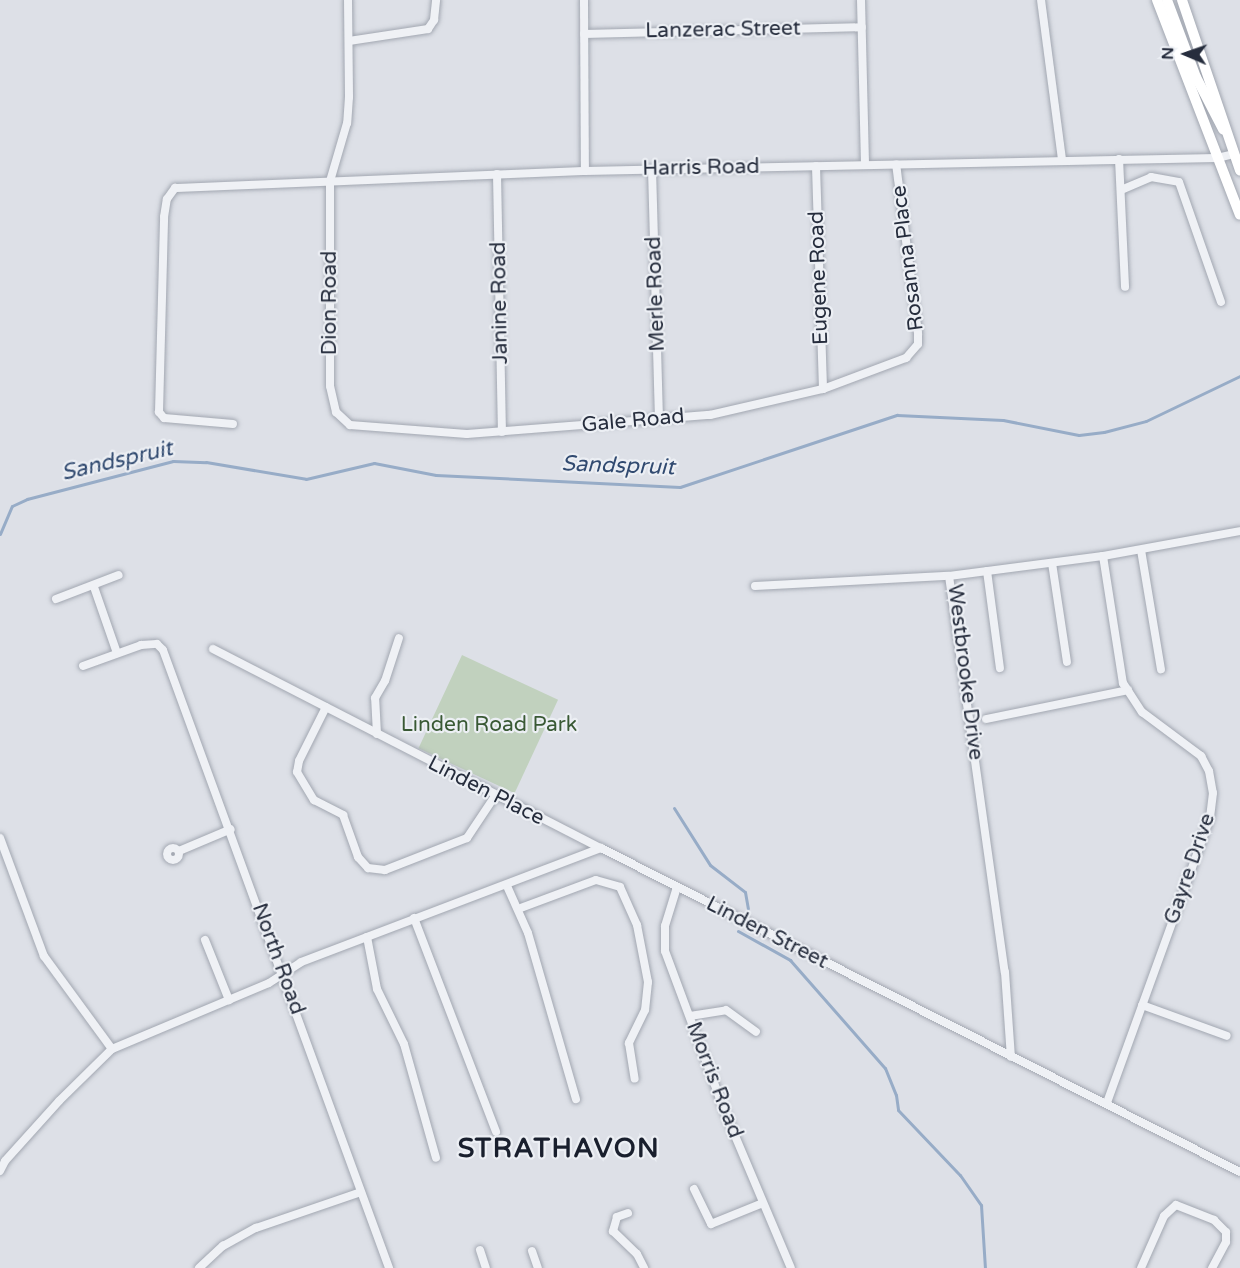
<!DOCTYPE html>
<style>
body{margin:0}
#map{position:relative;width:1240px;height:1268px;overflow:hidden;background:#dde0e7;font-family:"Varela Round",sans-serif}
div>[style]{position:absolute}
.green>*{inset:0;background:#c1d1be;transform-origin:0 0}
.stream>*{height:3px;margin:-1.5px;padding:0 1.5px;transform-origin:1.5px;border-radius:1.5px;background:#97acc7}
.roads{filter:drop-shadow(0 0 2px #a2a7b1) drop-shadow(0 0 2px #a2a7b1)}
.street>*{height:8px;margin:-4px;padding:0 4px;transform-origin:4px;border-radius:4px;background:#eff1f5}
.street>.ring{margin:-4px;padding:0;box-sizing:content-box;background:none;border:8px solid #eff1f5;border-radius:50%}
.secondary>*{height:10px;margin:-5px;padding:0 5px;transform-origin:5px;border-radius:5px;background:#fff}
span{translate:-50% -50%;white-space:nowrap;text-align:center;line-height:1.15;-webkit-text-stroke:4.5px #eceff4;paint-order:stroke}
.street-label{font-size:21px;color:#262d3d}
.park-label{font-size:21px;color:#395934}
.water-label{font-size:22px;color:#314a70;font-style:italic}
.district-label{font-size:27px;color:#191f2d;font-weight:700;letter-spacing:1.5px}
.north{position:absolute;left:1156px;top:24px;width:60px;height:60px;-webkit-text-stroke:4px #eceff4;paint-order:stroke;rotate:272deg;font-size:16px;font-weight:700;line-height:24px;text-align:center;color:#262d3d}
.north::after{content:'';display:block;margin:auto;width:21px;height:27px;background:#262d3d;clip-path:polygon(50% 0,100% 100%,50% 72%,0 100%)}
</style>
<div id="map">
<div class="green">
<div style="left:462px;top:655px;width:106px;height:103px;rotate:25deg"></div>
</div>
<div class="stream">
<div style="left:0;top:534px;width:30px;rotate:-67deg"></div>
<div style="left:12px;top:506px;width:17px;rotate:-25deg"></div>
<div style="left:27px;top:499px;width:151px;rotate:-14.6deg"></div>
<div style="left:173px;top:461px;width:33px;rotate:2deg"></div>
<div style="left:206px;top:462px;width:101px;rotate:9.6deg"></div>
<div style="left:306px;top:479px;width:70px;rotate:-13.2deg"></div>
<div style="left:374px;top:463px;width:63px;rotate:11deg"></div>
<div style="left:436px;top:475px;width:244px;rotate:2.8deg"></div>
<div style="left:680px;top:487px;width:229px;rotate:-18.4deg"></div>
<div style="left:897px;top:415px;width:106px;rotate:2.7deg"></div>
<div style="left:1003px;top:420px;width:77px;rotate:11.2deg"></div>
<div style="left:1079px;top:435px;width:25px;rotate:-7deg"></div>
<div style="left:1104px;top:432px;width:43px;rotate:-14.7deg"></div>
<div style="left:1146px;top:421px;width:104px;rotate:-25.6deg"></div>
<div style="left:674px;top:808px;width:67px;rotate:57.7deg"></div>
<div style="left:710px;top:865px;width:44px;rotate:37.6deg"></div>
<div style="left:745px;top:892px;width:17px;rotate:80deg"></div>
<div style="left:738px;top:931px;width:60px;rotate:29.1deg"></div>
<div style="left:790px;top:960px;width:144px;rotate:48.7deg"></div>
<div style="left:885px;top:1068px;width:29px;rotate:68deg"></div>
<div style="left:896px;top:1095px;width:15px;rotate:82deg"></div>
<div style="left:898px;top:1110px;width:90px;rotate:46.4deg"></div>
<div style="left:960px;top:1175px;width:37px;rotate:55deg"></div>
<div style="left:981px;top:1205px;width:63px;rotate:86.4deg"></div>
</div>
<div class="roads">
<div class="street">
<div style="left:348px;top:0;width:97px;rotate:89.4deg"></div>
<div style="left:349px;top:97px;width:26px;rotate:94deg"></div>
<div style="left:347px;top:123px;width:60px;rotate:106.3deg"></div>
<div style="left:330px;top:181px;width:205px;rotate:90deg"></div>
<div style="left:330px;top:386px;width:27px;rotate:77deg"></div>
<div style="left:336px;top:412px;width:19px;rotate:43deg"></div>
<div style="left:350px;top:425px;width:117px;rotate:4.4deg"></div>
<div style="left:467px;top:434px;width:244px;rotate:-4.5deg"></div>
<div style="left:710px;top:415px;width:116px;rotate:-13deg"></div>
<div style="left:823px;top:389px;width:89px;rotate:-20.5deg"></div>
<div style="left:906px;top:358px;width:18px;rotate:-49deg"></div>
<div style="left:918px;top:344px;width:11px;rotate:-90deg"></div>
<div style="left:918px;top:333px;width:170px;rotate:-97.4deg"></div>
<div style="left:584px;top:0;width:171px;rotate:89.7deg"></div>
<div style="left:861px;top:0;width:165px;rotate:88.6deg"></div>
<div style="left:1041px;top:0;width:161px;rotate:82.5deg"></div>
<div style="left:584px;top:34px;width:278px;rotate:-1.4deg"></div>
<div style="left:349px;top:41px;width:80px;rotate:-8.6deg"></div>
<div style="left:428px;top:29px;width:11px;rotate:-56deg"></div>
<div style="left:434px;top:20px;width:20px;rotate:-84deg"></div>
<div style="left:1119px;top:159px;width:128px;rotate:87.3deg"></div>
<div style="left:816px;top:166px;width:223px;rotate:88.2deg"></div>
<div style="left:652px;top:169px;width:249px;rotate:88.4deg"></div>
<div style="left:497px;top:174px;width:258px;rotate:88.9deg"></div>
<div style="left:1121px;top:190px;width:33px;rotate:-23deg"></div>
<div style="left:1151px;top:177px;width:28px;rotate:10deg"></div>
<div style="left:1179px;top:182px;width:127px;rotate:70.7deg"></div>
<div style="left:233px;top:424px;width:69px;rotate:-175deg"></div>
<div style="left:164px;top:418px;width:8px;rotate:-130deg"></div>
<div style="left:159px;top:412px;width:195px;rotate:-88.5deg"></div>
<div style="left:164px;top:217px;width:18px;rotate:-81deg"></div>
<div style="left:167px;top:199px;width:14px;rotate:-54deg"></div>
<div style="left:175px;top:188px;width:410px;rotate:-2.4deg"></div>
<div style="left:585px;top:171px;width:632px;rotate:-1.18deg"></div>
<div style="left:1217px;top:158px;width:17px;rotate:-13deg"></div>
<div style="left:1141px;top:550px;width:121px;rotate:80.5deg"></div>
<div style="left:1103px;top:556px;width:129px;rotate:81.1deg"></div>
<div style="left:1123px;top:683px;width:35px;rotate:57deg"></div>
<div style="left:1142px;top:712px;width:74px;rotate:36.7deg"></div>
<div style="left:1201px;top:756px;width:17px;rotate:62deg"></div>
<div style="left:1209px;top:771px;width:22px;rotate:80deg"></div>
<div style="left:1213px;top:793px;width:25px;rotate:97deg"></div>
<div style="left:1210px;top:818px;width:303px;rotate:109.9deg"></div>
<div style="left:1052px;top:563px;width:100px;rotate:81.4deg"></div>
<div style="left:987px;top:571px;width:98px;rotate:82.4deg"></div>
<div style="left:949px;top:576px;width:400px;rotate:82deg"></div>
<div style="left:1005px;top:972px;width:85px;rotate:86deg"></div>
<div style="left:755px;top:586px;width:194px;rotate:-3deg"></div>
<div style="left:949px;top:576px;width:155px;rotate:-7.4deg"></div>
<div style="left:1103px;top:556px;width:139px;rotate:-10.3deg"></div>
<div style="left:94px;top:587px;width:70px;rotate:70.8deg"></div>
<div style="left:56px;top:599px;width:67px;rotate:-20.9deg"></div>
<div style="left:213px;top:649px;width:436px;rotate:27.2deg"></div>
<div style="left:83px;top:666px;width:62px;rotate:-19.9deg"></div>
<div style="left:141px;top:645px;width:16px;rotate:-4deg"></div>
<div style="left:157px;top:644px;width:8px;rotate:45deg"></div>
<div style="left:163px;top:650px;width:658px;rotate:69.91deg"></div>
<div style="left:326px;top:707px;width:60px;rotate:116.6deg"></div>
<div style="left:299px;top:761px;width:11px;rotate:100deg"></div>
<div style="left:297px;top:772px;width:33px;rotate:59deg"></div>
<div style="left:314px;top:800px;width:33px;rotate:27deg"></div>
<div style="left:343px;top:815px;width:45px;rotate:70.3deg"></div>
<div style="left:358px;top:857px;width:15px;rotate:48deg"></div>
<div style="left:368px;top:868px;width:17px;rotate:7deg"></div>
<div style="left:385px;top:870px;width:88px;rotate:-21.3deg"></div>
<div style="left:467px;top:838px;width:50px;rotate:-56.3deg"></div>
<div style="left:986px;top:719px;width:145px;rotate:-11.5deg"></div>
<div style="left:377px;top:734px;width:36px;rotate:-93deg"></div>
<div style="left:375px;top:698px;width:20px;rotate:-60deg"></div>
<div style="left:385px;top:681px;width:45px;rotate:-72deg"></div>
<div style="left:0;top:838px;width:126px;rotate:69.6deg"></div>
<div style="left:44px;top:956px;width:115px;rotate:53.8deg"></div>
<div class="ring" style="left:167px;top:848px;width:4px;height:4px"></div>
<div style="left:179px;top:851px;width:56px;rotate:-22.9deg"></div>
<div style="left:507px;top:886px;width:51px;rotate:65.9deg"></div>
<div style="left:528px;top:933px;width:173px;rotate:73.9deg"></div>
<div style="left:677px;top:887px;width:41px;rotate:107.1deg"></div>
<div style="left:665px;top:926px;width:25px;rotate:90deg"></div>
<div style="left:665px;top:951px;width:172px;rotate:69.6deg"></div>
<div style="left:725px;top:1112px;width:169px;rotate:67.1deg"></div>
<div style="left:518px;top:909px;width:83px;rotate:-20.4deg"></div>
<div style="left:596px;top:880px;width:25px;rotate:16deg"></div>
<div style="left:620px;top:887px;width:42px;rotate:65.9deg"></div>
<div style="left:637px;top:925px;width:58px;rotate:79.1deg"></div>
<div style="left:648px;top:982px;width:28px;rotate:96deg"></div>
<div style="left:645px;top:1010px;width:37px;rotate:116deg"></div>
<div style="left:629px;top:1043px;width:36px;rotate:81deg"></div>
<div style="left:414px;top:918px;width:229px;rotate:69deg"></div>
<div style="left:367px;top:937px;width:53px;rotate:79.1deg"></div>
<div style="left:377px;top:989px;width:61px;rotate:63.9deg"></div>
<div style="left:404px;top:1044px;width:118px;rotate:74.3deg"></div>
<div style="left:205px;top:940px;width:65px;rotate:68.2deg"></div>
<div style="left:1142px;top:1005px;width:90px;rotate:20deg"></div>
<div style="left:690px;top:1016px;width:36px;rotate:-9deg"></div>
<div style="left:726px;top:1010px;width:37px;rotate:36deg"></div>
<div style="left:0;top:1171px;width:11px;rotate:-63deg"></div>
<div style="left:5px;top:1161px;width:81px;rotate:-48deg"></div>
<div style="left:59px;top:1101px;width:74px;rotate:-44.5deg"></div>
<div style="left:112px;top:1049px;width:170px;rotate:-22.8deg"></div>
<div style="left:269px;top:983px;width:38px;rotate:-33deg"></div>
<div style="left:301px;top:962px;width:321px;rotate:-20.8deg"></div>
<div style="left:601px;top:848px;width:716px;rotate:26.89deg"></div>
<div style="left:694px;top:1189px;width:39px;rotate:64deg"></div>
<div style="left:711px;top:1224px;width:56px;rotate:-22deg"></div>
<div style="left:628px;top:1213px;width:12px;rotate:160deg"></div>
<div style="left:617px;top:1217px;width:15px;rotate:106deg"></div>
<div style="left:613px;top:1231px;width:33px;rotate:44deg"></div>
<div style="left:637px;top:1254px;width:16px;rotate:63deg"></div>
<div style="left:480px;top:1250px;width:19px;rotate:72deg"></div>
<div style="left:532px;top:1251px;width:18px;rotate:71deg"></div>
<div style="left:199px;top:1268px;width:33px;rotate:-43deg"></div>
<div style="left:223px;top:1246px;width:38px;rotate:-29deg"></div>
<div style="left:256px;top:1228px;width:111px;rotate:-18.9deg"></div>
<div style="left:1141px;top:1268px;width:57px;rotate:-66.1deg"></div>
<div style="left:1164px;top:1216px;width:16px;rotate:-43deg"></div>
<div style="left:1176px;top:1205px;width:41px;rotate:21.5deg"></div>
<div style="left:1214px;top:1220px;width:17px;rotate:45deg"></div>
<div style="left:1226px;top:1232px;width:10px;rotate:90deg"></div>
<div style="left:1226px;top:1242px;width:30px;rotate:118deg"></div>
</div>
<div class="secondary">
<div style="left:1157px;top:0;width:230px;rotate:68.9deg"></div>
<div style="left:1167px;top:0;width:82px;rotate:69.4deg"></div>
<div style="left:1196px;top:77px;width:59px;rotate:62.6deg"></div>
<div style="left:1182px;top:0;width:180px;rotate:71.2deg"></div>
</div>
</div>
<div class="street-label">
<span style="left:723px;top:30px;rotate:-1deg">Lanzerac Street</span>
<span style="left:701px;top:168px;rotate:-1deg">Harris Road</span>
<span style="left:908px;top:258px;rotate:-97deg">Rosanna Place</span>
<span style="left:819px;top:278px;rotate:-92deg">Eugene Road</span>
<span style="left:656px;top:294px;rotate:-92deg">Merle Road</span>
<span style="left:330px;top:303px;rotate:-90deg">Dion Road</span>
<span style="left:500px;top:303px;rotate:-91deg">Janine Road</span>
<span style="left:633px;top:421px;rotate:-5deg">Gale Road</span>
<span style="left:965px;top:672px;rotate:83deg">Westbrooke Drive</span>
<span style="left:486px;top:791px;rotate:27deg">Linden Place</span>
<span style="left:1190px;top:869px;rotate:-71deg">Gayre Drive</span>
<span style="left:767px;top:933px;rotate:27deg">Linden Street</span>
<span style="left:278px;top:959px;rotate:70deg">North Road</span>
<span style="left:714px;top:1080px;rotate:69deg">Morris Road</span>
</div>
<div class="park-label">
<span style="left:489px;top:725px">Linden Road Park</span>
</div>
<div class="water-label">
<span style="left:117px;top:461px;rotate:-13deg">Sandspruit</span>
<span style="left:618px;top:466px;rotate:2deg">Sandspruit</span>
</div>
<div class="district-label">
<span style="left:559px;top:1149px">STRATHAVON</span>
</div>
<div class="north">N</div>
</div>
